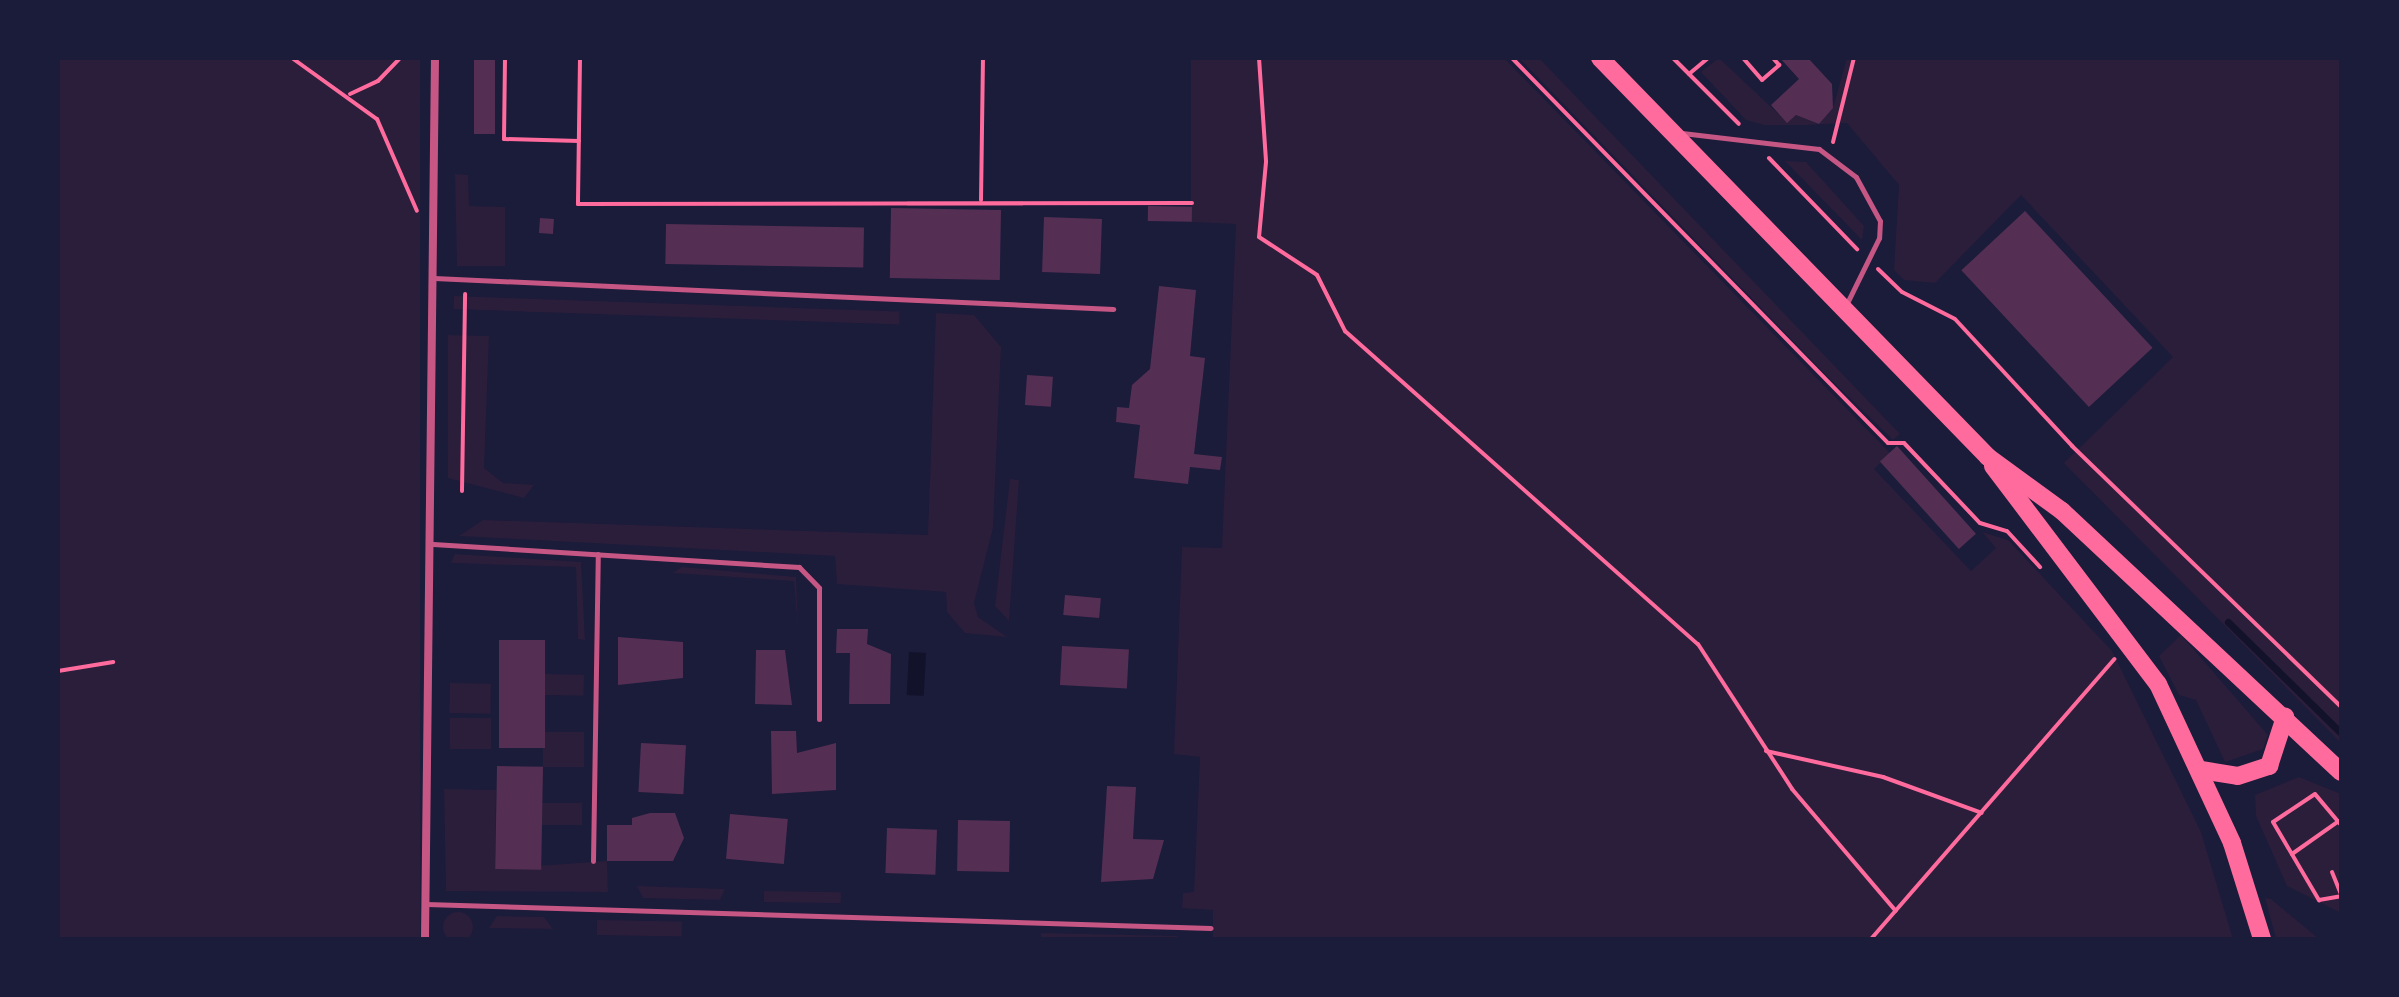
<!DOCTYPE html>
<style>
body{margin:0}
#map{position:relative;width:2399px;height:997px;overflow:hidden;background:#1b1b3a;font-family:"Exo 2",sans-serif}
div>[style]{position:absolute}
.green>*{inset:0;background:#2a1e3b;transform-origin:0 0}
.round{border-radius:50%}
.water>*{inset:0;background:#12122b;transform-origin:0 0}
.stream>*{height:7px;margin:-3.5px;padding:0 3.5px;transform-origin:3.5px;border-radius:3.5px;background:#12122b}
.building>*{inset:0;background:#542f53;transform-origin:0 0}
.path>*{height:4px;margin:-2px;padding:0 2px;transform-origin:2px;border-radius:2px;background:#ff6b9d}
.service>*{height:5px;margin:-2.5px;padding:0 2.5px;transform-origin:2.5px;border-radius:2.5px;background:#c65784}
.minor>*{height:8px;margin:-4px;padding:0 4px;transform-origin:4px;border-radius:4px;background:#c65784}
.primary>*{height:18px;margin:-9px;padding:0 9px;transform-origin:9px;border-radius:9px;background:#ff6b9d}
span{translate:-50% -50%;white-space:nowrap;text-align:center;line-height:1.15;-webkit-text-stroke:6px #1b1b3a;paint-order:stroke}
.frame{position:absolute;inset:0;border:60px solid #1b1b3a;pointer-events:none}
</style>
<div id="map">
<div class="green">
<div style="left:58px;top:58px;width:362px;height:881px"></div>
<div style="clip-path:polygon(1191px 58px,1504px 58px,1890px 453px,1874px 469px,1971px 571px,1996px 548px,1982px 532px,2008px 540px,2112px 651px,2201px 832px,2233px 939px,1213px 939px,1213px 910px,1182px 908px,1183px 893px,1194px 892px,1200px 757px,1174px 754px,1182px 547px,1222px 548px,1236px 224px,1191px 222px)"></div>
<div style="clip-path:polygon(1519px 58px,1539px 58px,1900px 434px,1893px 440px,1825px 374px)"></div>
<div style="clip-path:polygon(1719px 58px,1787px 122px,1796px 115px,1819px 124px,1833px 108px,1847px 58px,2341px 58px,2341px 743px,2064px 463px,2173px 357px,2021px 195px,1935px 283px,1904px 280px,1894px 270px,1899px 185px,1847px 123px,1805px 125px,1764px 125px,1746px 120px,1701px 72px)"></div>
<div style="clip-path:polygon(1785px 161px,1806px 162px,1864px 226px,1862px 240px)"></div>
<div style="clip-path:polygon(455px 174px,468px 175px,469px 206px,505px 207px,505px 266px,457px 266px)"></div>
<div style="left:454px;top:296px;width:446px;height:13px;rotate:2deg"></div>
<div style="clip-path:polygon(936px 313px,974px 315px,1001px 347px,993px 528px,974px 603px,978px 617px,1007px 637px,965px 633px,947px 612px,946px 592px,837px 584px,835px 556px,459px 536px,483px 520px,928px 535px)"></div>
<div style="clip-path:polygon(448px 335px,489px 336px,484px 468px,503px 483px,534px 485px,524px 498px,448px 478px)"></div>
<div style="clip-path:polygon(1010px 479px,1019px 480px,1009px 621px,995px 606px)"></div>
<div style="clip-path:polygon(455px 554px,581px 562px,585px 640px,578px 639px,576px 567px,451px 563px)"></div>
<div style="clip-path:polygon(682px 567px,796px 577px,798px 630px,794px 581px,673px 573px)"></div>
<div style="clip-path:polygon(2181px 635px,2268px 735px,2263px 749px,2225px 762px,2196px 700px,2179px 695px,2159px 656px)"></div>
<div style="left:545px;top:674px;width:39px;height:21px;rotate:1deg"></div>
<div style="left:450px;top:683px;width:41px;height:30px;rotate:1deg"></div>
<div style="left:450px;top:718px;width:41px;height:31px"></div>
<div style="left:543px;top:732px;width:41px;height:35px"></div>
<div style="clip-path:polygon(2299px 777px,2341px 794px,2341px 913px,2287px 886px,2256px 816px,2255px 795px)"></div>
<div style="clip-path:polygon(444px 789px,496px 790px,495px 869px,607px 861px,608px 892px,446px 891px)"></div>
<div style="left:542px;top:803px;width:40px;height:22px"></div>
<div style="clip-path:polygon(637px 886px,725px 889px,720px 900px,643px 898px)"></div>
<div style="left:764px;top:891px;width:77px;height:11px;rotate:1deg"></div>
<div style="clip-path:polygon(2265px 898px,2271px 899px,2319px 939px,2276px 939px)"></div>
<div class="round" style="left:443px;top:912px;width:30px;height:30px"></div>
<div style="clip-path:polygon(497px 916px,544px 917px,553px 929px,489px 928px)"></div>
<div style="left:597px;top:920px;width:85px;height:15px;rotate:1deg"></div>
<div style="clip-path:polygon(1041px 933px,1177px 936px,1180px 939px,1041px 938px)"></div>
</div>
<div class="water">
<div style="left:909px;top:652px;width:17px;height:43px;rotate:3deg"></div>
</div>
<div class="stream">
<div style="left:2228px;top:622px;width:158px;rotate:44.5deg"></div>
</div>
<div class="building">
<div style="left:474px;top:58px;width:21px;height:76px"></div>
<div style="clip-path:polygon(1780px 58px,1808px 58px,1832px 84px,1833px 108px,1819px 124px,1796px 115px,1787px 123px,1771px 105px,1799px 79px)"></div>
<div style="left:907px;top:201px;width:116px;height:5px"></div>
<div style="left:1148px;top:206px;width:44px;height:15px;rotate:1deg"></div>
<div style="left:891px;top:208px;width:110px;height:70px;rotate:1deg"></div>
<div style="left:2025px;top:211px;width:187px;height:87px;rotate:47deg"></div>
<div style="left:1044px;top:217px;width:58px;height:55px;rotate:2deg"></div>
<div style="left:540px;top:218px;width:14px;height:15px;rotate:4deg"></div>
<div style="left:666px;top:224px;width:198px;height:40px;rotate:1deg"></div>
<div style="clip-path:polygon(1159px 286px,1196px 290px,1190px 356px,1205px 358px,1194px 454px,1222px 457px,1220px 470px,1190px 467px,1188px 484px,1134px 478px,1140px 425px,1116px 422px,1117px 407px,1129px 408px,1132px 385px,1150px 369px)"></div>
<div style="left:1027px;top:375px;width:26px;height:30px;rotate:4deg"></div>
<div style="left:1897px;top:446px;width:118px;height:23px;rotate:48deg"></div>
<div style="left:1065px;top:595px;width:36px;height:20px;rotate:5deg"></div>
<div style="clip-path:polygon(837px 629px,868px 629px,867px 644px,891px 654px,890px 704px,849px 704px,850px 653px,836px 653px)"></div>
<div style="clip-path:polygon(618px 637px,683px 642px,683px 678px,618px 685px)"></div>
<div style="left:499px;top:640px;width:46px;height:108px"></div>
<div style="left:1062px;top:646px;width:67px;height:39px;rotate:3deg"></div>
<div style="clip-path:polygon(756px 650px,785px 650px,792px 705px,755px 704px)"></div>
<div style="clip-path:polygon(771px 731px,796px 731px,797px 753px,836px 743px,836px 790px,772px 794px)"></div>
<div style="left:641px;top:743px;width:45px;height:49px;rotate:3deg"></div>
<div style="left:497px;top:766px;width:46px;height:103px;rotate:1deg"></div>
<div style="clip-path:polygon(1107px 786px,1136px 787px,1133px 839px,1164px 840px,1153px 879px,1101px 882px)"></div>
<div style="clip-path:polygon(650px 813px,675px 813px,684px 838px,673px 861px,607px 861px,607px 825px,632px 825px,632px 818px)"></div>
<div style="left:730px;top:814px;width:58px;height:45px;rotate:5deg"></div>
<div style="left:958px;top:820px;width:52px;height:51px;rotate:1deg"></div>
<div style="left:887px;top:828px;width:50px;height:45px;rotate:2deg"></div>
</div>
<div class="path">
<div style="left:292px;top:58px;width:105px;rotate:35.7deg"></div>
<div style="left:377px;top:119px;width:100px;rotate:66.5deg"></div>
<div style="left:505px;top:58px;width:81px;rotate:90.7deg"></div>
<div style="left:504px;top:139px;width:75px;rotate:1.5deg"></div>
<div style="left:580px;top:58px;width:146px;rotate:90.8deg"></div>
<div style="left:578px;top:204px;width:614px;rotate:-0.09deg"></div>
<div style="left:1259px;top:58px;width:104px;rotate:86.1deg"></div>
<div style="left:1266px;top:162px;width:75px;rotate:95.3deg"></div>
<div style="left:1259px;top:237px;width:69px;rotate:33.2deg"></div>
<div style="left:1317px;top:275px;width:63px;rotate:63.4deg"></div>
<div style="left:1345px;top:331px;width:472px;rotate:41.6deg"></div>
<div style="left:1698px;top:644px;width:173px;rotate:57deg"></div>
<div style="left:1792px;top:789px;width:160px;rotate:49.6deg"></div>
<div style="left:1512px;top:58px;width:538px;rotate:45.68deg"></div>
<div style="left:1888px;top:443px;width:16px"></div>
<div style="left:1904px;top:443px;width:110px;rotate:46.5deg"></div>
<div style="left:1980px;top:523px;width:28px;rotate:17deg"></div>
<div style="left:2007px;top:531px;width:49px;rotate:47.5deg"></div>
<div style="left:1673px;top:58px;width:93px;rotate:45deg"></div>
<div style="left:1743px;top:58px;width:29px;rotate:49deg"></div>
<div style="left:1762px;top:80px;width:23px;rotate:-41deg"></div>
<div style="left:1779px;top:65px;width:9px;rotate:-131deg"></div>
<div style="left:1689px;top:74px;width:25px;rotate:-40deg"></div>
<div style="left:350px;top:94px;width:31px;rotate:-25deg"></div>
<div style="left:378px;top:81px;width:32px;rotate:-46deg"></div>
<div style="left:1833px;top:142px;width:87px;rotate:-76deg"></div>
<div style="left:1769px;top:158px;width:127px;rotate:46deg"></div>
<div style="left:981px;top:200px;width:142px;rotate:-89.2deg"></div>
<div style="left:1878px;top:269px;width:33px;rotate:44deg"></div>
<div style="left:1902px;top:292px;width:59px;rotate:27deg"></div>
<div style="left:1955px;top:319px;width:173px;rotate:47.3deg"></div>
<div style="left:2072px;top:446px;width:375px;rotate:44.1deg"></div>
<div style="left:462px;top:491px;width:197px;rotate:-89.1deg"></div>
<div style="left:58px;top:671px;width:56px;rotate:-9.3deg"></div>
<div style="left:1766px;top:751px;width:120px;rotate:12.5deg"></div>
<div style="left:1883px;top:777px;width:105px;rotate:20deg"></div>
<div style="left:2341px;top:825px;width:40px;rotate:-130deg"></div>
<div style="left:2315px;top:794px;width:50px;rotate:146.3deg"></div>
<div style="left:2273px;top:822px;width:91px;rotate:59.5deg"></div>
<div style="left:2319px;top:900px;width:22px;rotate:-10deg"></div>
<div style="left:2292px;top:854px;width:57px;rotate:-35.1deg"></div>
<div style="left:2332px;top:872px;width:24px;rotate:68deg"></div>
<div style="left:1871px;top:939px;width:371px;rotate:-49deg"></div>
</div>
<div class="service">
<div style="left:1682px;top:133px;width:138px;rotate:6.7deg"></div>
<div style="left:1819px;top:149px;width:46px;rotate:37.1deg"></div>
<div style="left:1856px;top:177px;width:50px;rotate:61.4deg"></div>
<div style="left:1880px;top:221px;width:17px;rotate:93deg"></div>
<div style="left:1879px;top:238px;width:77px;rotate:116.2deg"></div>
<div style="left:434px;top:278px;width:680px;rotate:2.61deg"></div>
<div style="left:433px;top:544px;width:367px;rotate:3.6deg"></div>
<div style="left:799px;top:567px;width:29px;rotate:46deg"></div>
<div style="left:819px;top:588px;width:131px;rotate:90deg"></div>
<div style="left:593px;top:861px;width:307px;rotate:-89.1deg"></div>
<div style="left:426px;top:904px;width:785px;rotate:1.75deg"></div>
</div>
<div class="minor">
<div style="left:425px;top:939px;width:881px;rotate:-89.35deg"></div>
</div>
<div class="primary">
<div style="left:1600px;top:58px;width:557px;rotate:45.8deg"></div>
<div style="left:1988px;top:457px;width:92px;rotate:36.1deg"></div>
<div style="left:2062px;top:511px;width:382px;rotate:43.1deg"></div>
<div style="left:1993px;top:466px;width:273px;rotate:52.9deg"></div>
<div style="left:2158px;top:684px;width:175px;rotate:65deg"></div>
<div style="left:2232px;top:843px;width:101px;rotate:72.6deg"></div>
<div style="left:2201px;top:770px;width:37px;rotate:9deg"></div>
<div style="left:2238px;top:776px;width:33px;rotate:-18deg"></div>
<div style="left:2269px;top:766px;width:52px;rotate:-71.9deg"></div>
</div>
<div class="frame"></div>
</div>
